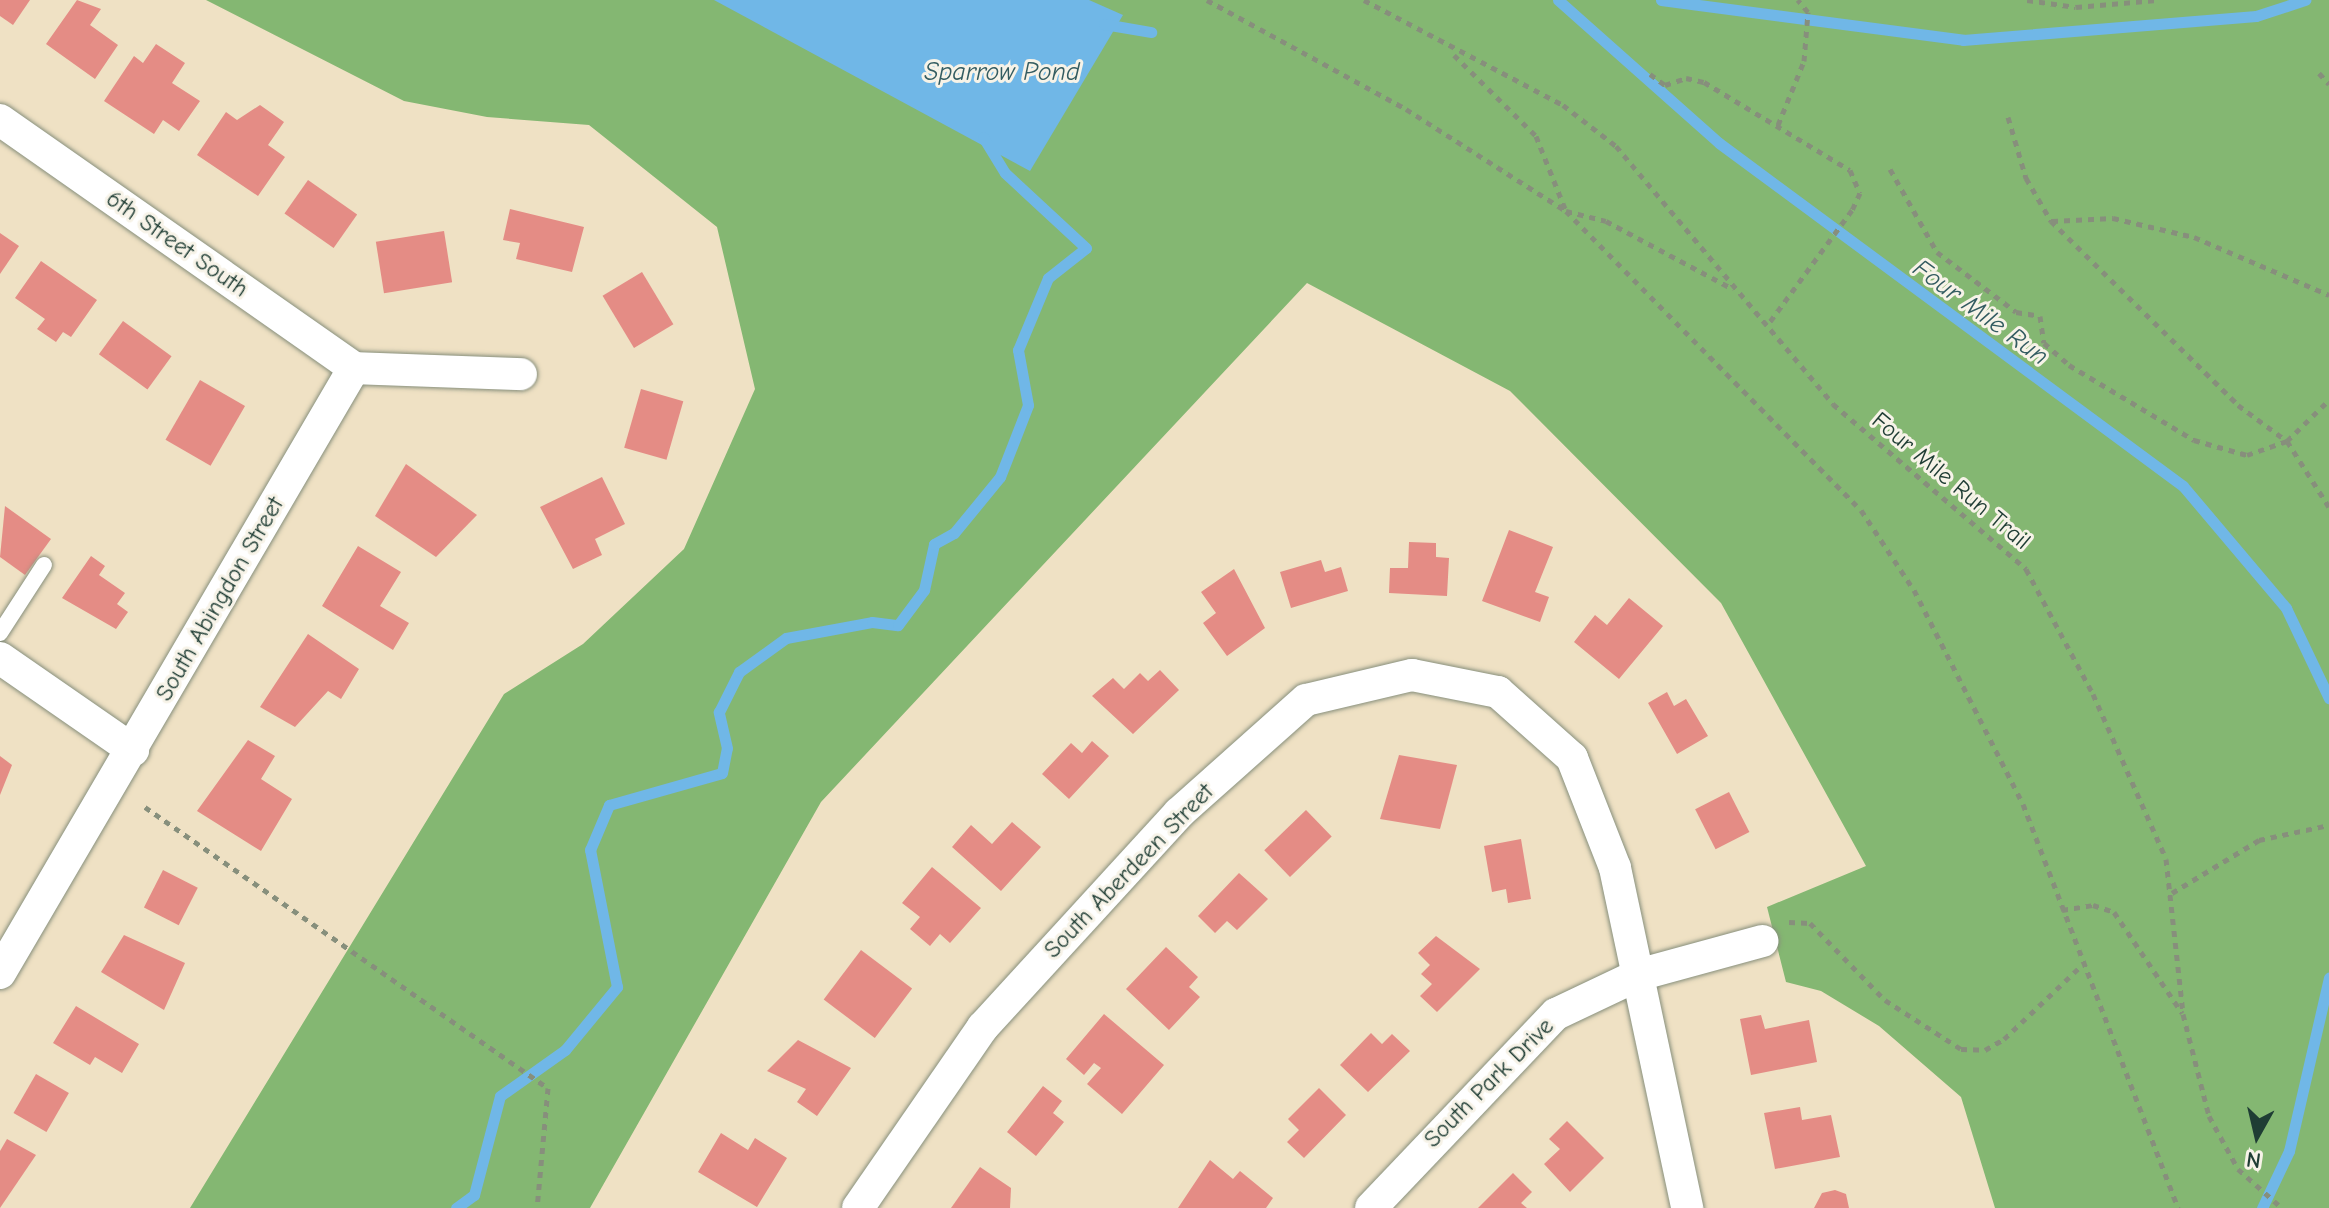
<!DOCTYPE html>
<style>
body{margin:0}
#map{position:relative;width:2329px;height:1208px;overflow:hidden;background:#efe1c4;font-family:"Comic Neue",sans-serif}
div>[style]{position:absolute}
.forest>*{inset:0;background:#84b772}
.water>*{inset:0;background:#70b7e7}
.stream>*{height:11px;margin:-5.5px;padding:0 5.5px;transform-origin:5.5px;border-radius:5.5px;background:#70b7e7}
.building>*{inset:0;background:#e48c85;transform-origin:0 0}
.path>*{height:5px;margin-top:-2.5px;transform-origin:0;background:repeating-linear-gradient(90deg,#878f7c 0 6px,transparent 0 12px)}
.roads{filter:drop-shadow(0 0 2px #878f7c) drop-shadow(0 0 2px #878f7c)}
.service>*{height:16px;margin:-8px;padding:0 8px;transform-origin:8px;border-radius:8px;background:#fff}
.minor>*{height:32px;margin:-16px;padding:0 16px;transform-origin:16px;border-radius:16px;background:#fff}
span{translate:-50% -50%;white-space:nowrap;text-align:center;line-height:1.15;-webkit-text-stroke:6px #f7f3e8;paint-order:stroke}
.street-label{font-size:24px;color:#1f3d34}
.water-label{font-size:26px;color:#335c61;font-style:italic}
.north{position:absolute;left:2217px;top:1096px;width:80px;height:80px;-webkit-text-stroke:6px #f7f3e8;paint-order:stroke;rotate:188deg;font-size:22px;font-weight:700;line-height:32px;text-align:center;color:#1f3d34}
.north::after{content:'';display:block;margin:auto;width:28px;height:36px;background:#1f3d34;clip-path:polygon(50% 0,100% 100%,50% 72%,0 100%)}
</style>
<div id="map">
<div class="forest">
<div style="clip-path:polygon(206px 0,2329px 0,2329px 1208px,1995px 1208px,1961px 1097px,1879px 1026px,1821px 991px,1786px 982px,1767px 907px,1866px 866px,1721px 603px,1510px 391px,1307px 283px,821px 802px,590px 1208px,190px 1208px,504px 694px,583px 644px,684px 549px,755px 389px,717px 227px,589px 125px,487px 117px,404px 101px)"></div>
</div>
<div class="water">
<div style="clip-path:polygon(714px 0,1089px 0,1123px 15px,1030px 171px)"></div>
</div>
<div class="stream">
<div style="left:1558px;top:0;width:215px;rotate:41.6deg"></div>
<div style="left:1719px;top:143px;width:577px;rotate:36.47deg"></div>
<div style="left:2183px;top:486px;width:160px;rotate:49.8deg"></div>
<div style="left:2286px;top:608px;width:100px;rotate:64.5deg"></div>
<div style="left:1661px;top:0;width:305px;rotate:7.5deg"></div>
<div style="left:1963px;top:40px;width:294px;rotate:-4.7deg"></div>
<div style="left:2256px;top:16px;width:52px;rotate:-18.1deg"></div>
<div style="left:1104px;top:24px;width:48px;rotate:9.7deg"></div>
<div style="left:456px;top:1208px;width:22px;rotate:-36deg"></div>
<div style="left:474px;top:1195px;width:102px;rotate:-75.3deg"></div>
<div style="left:500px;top:1096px;width:80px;rotate:-35.3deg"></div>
<div style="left:565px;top:1050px;width:82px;rotate:-50.5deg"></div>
<div style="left:617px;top:987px;width:140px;rotate:-101.1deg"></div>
<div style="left:590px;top:850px;width:49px;rotate:-67.1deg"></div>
<div style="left:609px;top:805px;width:117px;rotate:-15.8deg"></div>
<div style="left:722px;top:773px;width:25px;rotate:-79deg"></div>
<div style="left:727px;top:748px;width:37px;rotate:-103deg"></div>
<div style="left:719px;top:712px;width:45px;rotate:-63.4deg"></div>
<div style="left:739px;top:672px;width:58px;rotate:-35.9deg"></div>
<div style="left:786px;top:638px;width:87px;rotate:-10.5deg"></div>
<div style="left:872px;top:622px;width:26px;rotate:7deg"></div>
<div style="left:898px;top:625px;width:44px;rotate:-53.4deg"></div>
<div style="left:924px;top:590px;width:47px;rotate:-77.7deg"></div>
<div style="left:934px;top:544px;width:23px;rotate:-29deg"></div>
<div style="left:954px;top:533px;width:72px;rotate:-50.6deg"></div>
<div style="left:1000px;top:477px;width:77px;rotate:-68.7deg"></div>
<div style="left:1028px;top:405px;width:56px;rotate:-100.3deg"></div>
<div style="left:1018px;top:350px;width:78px;rotate:-67.4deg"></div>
<div style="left:1048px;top:278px;width:48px;rotate:-38.3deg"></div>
<div style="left:1086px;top:248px;width:110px;rotate:-137.2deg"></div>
<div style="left:1005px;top:173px;width:42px;rotate:-121.4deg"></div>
<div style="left:2262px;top:1208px;width:63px;rotate:-64.7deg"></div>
<div style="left:2289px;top:1151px;width:178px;rotate:-77deg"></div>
</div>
<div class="building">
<div style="clip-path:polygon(0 0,30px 0,13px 25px,0 16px)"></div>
<div style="clip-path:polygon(77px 0,101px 9px,90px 25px,118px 45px,95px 79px,46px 44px)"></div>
<div style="clip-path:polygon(156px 44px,185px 63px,172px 83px,200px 101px,179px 131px,163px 120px,154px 134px,104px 101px,134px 56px,143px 63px)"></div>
<div style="clip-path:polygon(260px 105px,284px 122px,268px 145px,285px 157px,258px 196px,197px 155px,226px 112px,237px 120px)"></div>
<div style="left:308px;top:180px;width:60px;height:41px;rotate:35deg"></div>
<div style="clip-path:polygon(510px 209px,584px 227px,572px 272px,516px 259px,520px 243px,503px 240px)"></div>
<div style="left:444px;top:231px;width:52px;height:69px;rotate:81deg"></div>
<div style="clip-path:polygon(0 233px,19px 246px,0 274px)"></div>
<div style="clip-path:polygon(41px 261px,97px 300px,71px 337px,63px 332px,56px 342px,37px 329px,45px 319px,15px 298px)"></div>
<div style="left:642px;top:272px;width:61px;height:46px;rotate:59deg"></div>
<div style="left:123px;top:321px;width:60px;height:41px;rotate:36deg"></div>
<div style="left:200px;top:380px;width:52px;height:69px;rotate:30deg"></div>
<div style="left:641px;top:389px;width:44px;height:61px;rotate:16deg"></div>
<div style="clip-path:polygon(406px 464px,477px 515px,436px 557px,375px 516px)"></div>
<div style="clip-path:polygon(602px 477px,625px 524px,595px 539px,602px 555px,573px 569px,540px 507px)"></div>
<div style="clip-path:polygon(5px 506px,51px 539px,25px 575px,0 557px)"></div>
<div style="clip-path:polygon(1509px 530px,1553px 547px,1535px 592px,1549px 597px,1540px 622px,1482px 601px)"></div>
<div style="clip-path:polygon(1409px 542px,1436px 543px,1436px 557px,1449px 558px,1447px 596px,1389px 593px,1390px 568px,1408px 568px)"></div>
<div style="clip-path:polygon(358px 546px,401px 572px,380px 606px,409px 623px,393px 650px,322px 606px)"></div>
<div style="clip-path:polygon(91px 556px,105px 566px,99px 575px,125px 593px,117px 604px,128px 612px,116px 629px,62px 598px)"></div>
<div style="clip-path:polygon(1321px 560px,1325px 572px,1341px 567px,1348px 591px,1291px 608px,1280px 572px)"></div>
<div style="clip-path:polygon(1234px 569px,1265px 628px,1227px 656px,1203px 623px,1216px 613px,1201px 592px)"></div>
<div style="clip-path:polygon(1629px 598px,1663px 626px,1619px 679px,1574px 642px,1595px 615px,1607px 625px)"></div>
<div style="clip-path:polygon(308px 634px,359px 669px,341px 699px,328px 691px,295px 727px,260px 707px)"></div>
<div style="clip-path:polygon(1160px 670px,1179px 690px,1133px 734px,1092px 696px,1113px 678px,1124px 689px,1140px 673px,1148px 681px)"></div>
<div style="clip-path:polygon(1667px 692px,1674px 706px,1686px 699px,1708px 736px,1677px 754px,1648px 703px)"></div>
<div style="clip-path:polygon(248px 740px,275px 756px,261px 779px,292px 799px,261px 851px,197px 811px)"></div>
<div style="clip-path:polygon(1092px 741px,1109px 756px,1069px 799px,1042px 774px,1071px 743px,1082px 753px)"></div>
<div style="clip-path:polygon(1399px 755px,1457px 765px,1440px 829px,1380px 819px)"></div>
<div style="clip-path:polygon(0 756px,12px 765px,0 795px)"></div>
<div style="left:1729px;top:792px;width:45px;height:38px;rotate:63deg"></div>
<div style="left:1306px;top:810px;width:37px;height:58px;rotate:46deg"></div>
<div style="clip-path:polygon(1012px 822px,1041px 847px,1001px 891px,952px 847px,971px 825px,992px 844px)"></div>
<div style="clip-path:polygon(1521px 839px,1531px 899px,1508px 903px,1506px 889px,1492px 892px,1484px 846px)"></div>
<div style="clip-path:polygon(932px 867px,981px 908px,950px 943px,940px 934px,930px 946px,910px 929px,920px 917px,902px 903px)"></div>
<div style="left:163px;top:870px;width:39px;height:42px;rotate:27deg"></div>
<div style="clip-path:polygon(1239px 873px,1268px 899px,1237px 930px,1227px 921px,1215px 933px,1198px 916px)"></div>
<div style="clip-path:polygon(124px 935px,185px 963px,164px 1010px,101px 972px)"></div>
<div style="clip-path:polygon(1436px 936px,1480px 969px,1437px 1012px,1420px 996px,1432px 984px,1421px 974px,1430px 965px,1418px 953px)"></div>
<div style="clip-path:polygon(1166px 947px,1198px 977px,1189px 987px,1200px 997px,1169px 1030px,1126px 989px)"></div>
<div style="left:861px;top:950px;width:64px;height:62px;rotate:37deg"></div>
<div style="clip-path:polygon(76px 1006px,139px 1044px,122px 1073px,95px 1057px,90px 1065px,53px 1043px)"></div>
<div style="clip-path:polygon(1104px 1014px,1164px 1065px,1122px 1114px,1087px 1084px,1101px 1068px,1094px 1063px,1084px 1075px,1066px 1059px)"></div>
<div style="clip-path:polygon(1761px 1015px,1765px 1029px,1809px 1020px,1817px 1062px,1751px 1075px,1740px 1019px)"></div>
<div style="clip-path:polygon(1371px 1033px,1382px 1044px,1392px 1034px,1410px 1051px,1368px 1092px,1340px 1065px)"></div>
<div style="clip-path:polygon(798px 1040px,851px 1068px,817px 1116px,797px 1102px,806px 1089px,767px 1071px)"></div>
<div style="left:36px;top:1074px;width:38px;height:45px;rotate:30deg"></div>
<div style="clip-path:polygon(1043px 1086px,1062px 1101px,1053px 1113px,1064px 1122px,1036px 1156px,1007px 1132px)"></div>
<div style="clip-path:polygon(1319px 1088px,1346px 1115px,1304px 1158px,1287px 1142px,1299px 1130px,1288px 1119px)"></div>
<div style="clip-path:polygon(1800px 1107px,1802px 1120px,1831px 1115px,1840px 1157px,1775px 1169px,1764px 1113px)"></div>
<div style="clip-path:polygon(1567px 1121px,1604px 1158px,1570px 1192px,1544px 1164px,1560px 1149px,1549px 1139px)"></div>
<div style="clip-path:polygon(721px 1133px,748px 1150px,755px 1138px,787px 1158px,757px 1207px,698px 1172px)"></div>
<div style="clip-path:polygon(7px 1139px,36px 1155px,0 1208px,0 1151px)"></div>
<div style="clip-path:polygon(1210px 1160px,1233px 1179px,1240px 1171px,1273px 1198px,1266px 1208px,1178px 1208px)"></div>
<div style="clip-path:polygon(980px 1167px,1011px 1188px,1010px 1208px,951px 1208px)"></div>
<div style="clip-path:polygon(1513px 1173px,1532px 1192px,1521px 1203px,1527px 1208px,1478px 1208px)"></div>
<div style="clip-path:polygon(1835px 1190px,1846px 1194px,1849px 1208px,1814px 1208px,1822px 1193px)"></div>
</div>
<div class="path">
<div style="left:1207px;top:0;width:227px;rotate:28.7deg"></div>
<div style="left:1406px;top:109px;width:190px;rotate:32.5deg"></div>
<div style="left:1566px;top:211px;width:420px;rotate:45.4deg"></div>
<div style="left:1861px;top:510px;width:96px;rotate:56.5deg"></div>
<div style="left:1914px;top:590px;width:240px;rotate:63deg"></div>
<div style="left:2023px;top:804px;width:433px;rotate:69deg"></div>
<div style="left:1364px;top:0;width:225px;rotate:27.8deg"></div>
<div style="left:1563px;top:105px;width:67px;rotate:37.7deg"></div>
<div style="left:1616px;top:146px;width:337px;rotate:49.9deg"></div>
<div style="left:1833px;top:404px;width:254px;rotate:40.5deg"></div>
<div style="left:2026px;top:569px;width:142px;rotate:61.8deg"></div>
<div style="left:2093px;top:694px;width:180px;rotate:66.1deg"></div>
<div style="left:2166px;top:859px;width:156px;rotate:83.7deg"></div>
<div style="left:2183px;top:1014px;width:105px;rotate:75.7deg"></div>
<div style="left:2209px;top:1116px;width:60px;rotate:61.3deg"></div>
<div style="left:2238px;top:1169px;width:59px;rotate:41.6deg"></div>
<div style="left:2027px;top:0;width:49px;rotate:8.1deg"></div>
<div style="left:2076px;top:7px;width:81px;rotate:-4.9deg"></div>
<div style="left:1454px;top:55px;width:115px;rotate:44.6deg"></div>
<div style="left:1536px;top:136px;width:81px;rotate:68.2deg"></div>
<div style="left:1566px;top:211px;width:41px;rotate:14deg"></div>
<div style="left:1606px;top:221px;width:144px;rotate:28.2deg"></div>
<div style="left:2319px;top:73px;width:15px;rotate:48deg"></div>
<div style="left:1650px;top:74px;width:19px;rotate:36deg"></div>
<div style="left:1665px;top:85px;width:22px;rotate:-18deg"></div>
<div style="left:1686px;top:78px;width:18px;rotate:13deg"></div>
<div style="left:1704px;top:82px;width:170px;rotate:31.1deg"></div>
<div style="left:1850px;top:170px;width:25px;rotate:67deg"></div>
<div style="left:1860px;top:193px;width:19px;rotate:115deg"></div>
<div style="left:1852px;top:210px;width:140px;rotate:126.3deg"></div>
<div style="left:2008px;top:117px;width:64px;rotate:73.6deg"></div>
<div style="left:2026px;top:178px;width:50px;rotate:59.8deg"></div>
<div style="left:2051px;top:221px;width:262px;rotate:44.5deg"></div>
<div style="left:2238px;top:405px;width:61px;rotate:36.3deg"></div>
<div style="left:2287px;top:441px;width:78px;rotate:57.5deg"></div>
<div style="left:1778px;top:125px;width:69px;rotate:-67.9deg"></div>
<div style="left:1804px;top:61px;width:49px;rotate:-85.3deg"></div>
<div style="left:1808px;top:12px;width:16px;rotate:-130deg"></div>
<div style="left:1890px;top:169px;width:95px;rotate:60.5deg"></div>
<div style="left:1937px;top:252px;width:99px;rotate:37.2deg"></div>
<div style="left:2016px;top:312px;width:24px;rotate:9deg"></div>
<div style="left:2040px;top:316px;width:27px;rotate:82deg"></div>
<div style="left:2044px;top:343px;width:33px;rotate:41deg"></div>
<div style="left:2069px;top:365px;width:146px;rotate:31deg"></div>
<div style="left:2194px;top:440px;width:55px;rotate:15.8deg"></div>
<div style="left:2247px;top:455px;width:42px;rotate:-19.3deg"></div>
<div style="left:2287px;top:441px;width:59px;rotate:-44.3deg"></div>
<div style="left:2052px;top:221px;width:61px;rotate:-2.8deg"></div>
<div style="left:2113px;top:218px;width:83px;rotate:13.2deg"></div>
<div style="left:2194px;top:237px;width:147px;rotate:23.2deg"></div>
<div style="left:145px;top:807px;width:491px;rotate:34.9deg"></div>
<div style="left:548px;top:1088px;width:121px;rotate:95.2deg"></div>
<div style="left:2172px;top:893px;width:102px;rotate:-31.3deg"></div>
<div style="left:2259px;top:840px;width:72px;rotate:-12.1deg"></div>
<div style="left:2062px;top:910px;width:31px;rotate:-9deg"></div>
<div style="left:2093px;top:905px;width:22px;rotate:18deg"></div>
<div style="left:2114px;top:912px;width:122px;rotate:56deg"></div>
<div style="left:1789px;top:922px;width:21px;rotate:3deg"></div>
<div style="left:1810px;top:923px;width:107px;rotate:45.8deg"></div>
<div style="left:1885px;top:1000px;width:90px;rotate:32.8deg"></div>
<div style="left:1961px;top:1049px;width:24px;rotate:2deg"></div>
<div style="left:1985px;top:1050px;width:22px;rotate:-30deg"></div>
<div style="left:2004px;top:1039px;width:105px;rotate:-43.5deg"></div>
</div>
<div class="roads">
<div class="service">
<div style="left:0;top:633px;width:81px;rotate:-57.1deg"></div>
</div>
<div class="minor">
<div style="left:0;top:120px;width:432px;rotate:35deg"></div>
<div style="left:0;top:658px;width:162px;rotate:34.7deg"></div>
<div style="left:0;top:973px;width:701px;rotate:-59.67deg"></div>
<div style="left:354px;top:368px;width:167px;rotate:2.1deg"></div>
<div style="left:858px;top:1208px;width:220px;rotate:-55.4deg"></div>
<div style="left:983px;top:1027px;width:290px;rotate:-47.5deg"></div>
<div style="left:1179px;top:813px;width:170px;rotate:-41.7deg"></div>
<div style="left:1306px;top:700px;width:109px;rotate:-13.3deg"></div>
<div style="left:1412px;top:675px;width:88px;rotate:11.2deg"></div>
<div style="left:1498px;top:692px;width:99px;rotate:41.7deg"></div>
<div style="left:1572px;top:758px;width:118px;rotate:68.6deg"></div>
<div style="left:1615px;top:868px;width:348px;rotate:78deg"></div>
<div style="left:1371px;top:1208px;width:268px;rotate:-46.4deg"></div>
<div style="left:1556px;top:1014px;width:91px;rotate:-25.4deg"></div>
<div style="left:1638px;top:975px;width:129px;rotate:-15.3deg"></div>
</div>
</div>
<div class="street-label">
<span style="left:177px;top:244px;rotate:35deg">6th Street South</span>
<span style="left:1951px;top:481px;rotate:40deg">Four Mile Run Trail</span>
<span style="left:220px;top:599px;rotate:-60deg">South Abingdon Street</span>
<span style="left:1129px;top:871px;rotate:-46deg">South Aberdeen Street</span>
<span style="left:1489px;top:1083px;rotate:-45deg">South Park Drive</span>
</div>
<div class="water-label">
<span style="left:1002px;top:73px">Sparrow Pond</span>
<span style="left:1980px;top:313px;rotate:36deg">Four Mile Run</span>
</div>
<div class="north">N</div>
</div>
